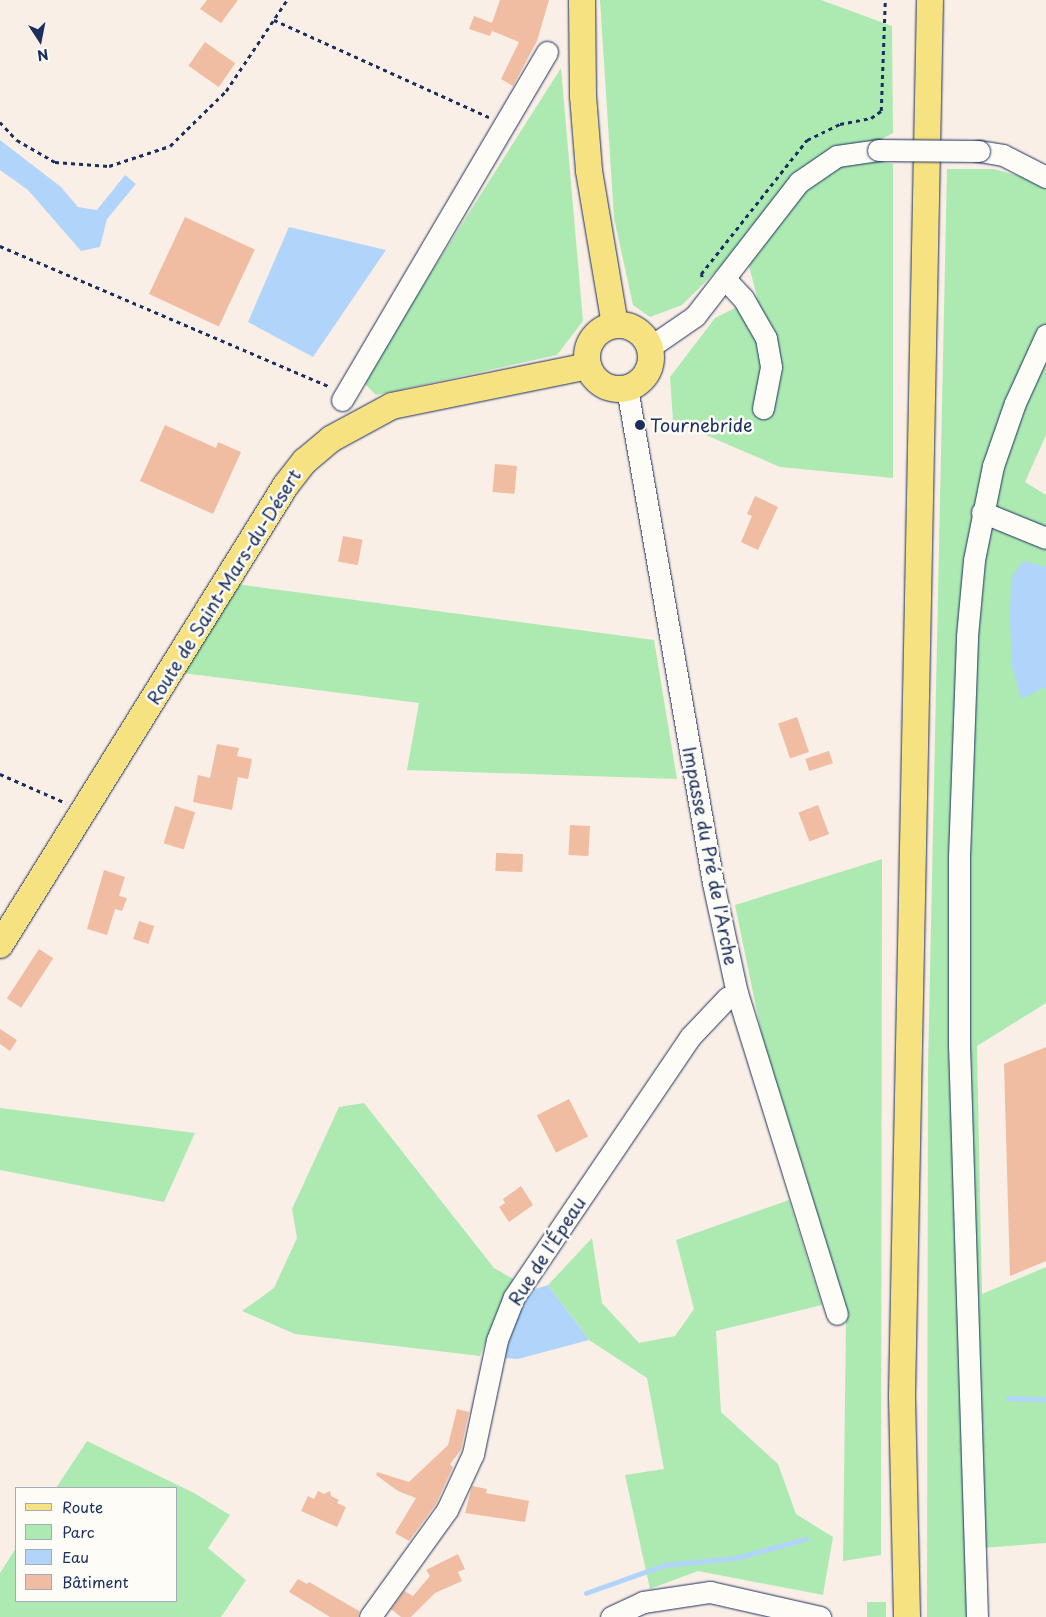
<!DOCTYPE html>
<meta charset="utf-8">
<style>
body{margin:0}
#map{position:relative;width:1046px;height:1617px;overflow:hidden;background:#faefe6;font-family:"Playpen Sans",sans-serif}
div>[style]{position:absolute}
.green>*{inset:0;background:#aceab2;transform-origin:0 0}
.water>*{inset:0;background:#b1d5fa}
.stream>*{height:4.5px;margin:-2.25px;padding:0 2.25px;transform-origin:2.25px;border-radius:2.25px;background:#b1d5fa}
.building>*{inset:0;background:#f0bda2;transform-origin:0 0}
.path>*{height:2.5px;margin-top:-1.25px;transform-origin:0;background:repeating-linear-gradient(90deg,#1b2f5e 0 4px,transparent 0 8px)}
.roads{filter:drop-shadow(0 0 1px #1b2f5e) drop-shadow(0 0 1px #1b2f5e)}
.minor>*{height:21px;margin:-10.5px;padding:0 10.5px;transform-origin:10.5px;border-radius:10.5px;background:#fdfcf7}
.major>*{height:26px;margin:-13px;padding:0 13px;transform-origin:13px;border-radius:13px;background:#f7e281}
.major>.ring{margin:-13px;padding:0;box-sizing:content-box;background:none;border:26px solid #f7e281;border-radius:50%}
.bridges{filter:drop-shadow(0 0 1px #1b2f5e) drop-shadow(0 0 1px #1b2f5e)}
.minor-bridge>*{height:21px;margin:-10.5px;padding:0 10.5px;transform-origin:10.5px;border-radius:10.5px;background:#fdfcf7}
.dots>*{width:14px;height:14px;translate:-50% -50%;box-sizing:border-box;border:2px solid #fdfcf7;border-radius:50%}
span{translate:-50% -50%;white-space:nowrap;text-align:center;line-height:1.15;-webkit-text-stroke:5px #fdfcf7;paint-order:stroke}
.poi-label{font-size:18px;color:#1b2f5e}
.left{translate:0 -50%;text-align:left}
.street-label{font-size:18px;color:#1b2f5e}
.legend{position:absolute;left:15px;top:1487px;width:162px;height:115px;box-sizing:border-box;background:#fdfcf7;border:1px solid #a3aaba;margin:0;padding:6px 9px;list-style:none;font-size:15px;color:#1b2f5e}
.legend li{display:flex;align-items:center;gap:10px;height:25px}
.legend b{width:25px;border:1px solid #a3aaba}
.north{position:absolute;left:15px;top:15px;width:50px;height:50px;-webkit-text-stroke:4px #fdfcf7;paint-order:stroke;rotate:169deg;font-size:14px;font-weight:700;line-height:20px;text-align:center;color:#1b2f5e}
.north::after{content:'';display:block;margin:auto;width:18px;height:22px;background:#1b2f5e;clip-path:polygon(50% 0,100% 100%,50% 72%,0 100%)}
</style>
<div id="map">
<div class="green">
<div style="clip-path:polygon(600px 0,821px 0,892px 26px,893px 133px,876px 142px,842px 146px,682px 305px,650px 317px,633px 305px,614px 218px)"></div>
<div style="clip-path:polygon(561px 68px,583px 321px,557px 355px,376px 395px,362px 381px)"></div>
<div style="clip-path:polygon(872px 160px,893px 164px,893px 478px,780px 467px,673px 421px,670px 377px,715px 318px,757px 297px,748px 262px,798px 195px,833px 167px)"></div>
<div style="clip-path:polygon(947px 169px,994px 169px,1019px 176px,1046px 171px,1046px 435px,1025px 482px,1046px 495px,1046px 1003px,977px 1046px,982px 1294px,1046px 1267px,1046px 1543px,982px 1548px,984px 1617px,927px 1617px,928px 1067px)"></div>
<div style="clip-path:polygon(236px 584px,654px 640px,677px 779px,407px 770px,419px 703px,182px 673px)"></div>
<div style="clip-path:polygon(882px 859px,881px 1555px,843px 1561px,846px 1319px,805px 1172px,764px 1046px,735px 905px)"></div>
<div style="clip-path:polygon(364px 1103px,494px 1268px,515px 1280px,496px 1315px,480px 1356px,295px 1334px,242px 1311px,274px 1288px,297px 1238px,292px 1209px,339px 1107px)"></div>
<div style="clip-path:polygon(0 1108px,195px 1133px,164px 1202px,0 1170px)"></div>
<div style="clip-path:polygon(789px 1200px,822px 1305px,716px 1331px,721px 1412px,778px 1464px,796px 1514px,833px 1537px,823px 1595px,698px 1571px,650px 1589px,625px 1475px,664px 1469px,647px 1378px,589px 1340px,548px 1285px,592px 1238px,602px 1303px,639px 1343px,675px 1336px,694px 1309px,676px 1240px)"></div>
<div style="clip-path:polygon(87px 1441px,194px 1493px,230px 1515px,208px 1548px,246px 1580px,221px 1617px,0 1617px,0 1573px,16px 1548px,16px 1601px,176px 1601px,176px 1488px,56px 1488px)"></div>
<div style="left:867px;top:1602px;width:19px;height:15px"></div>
</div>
<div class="water">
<div style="clip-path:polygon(0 140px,61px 187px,78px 207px,97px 210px,125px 175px,136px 184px,107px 219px,100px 247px,81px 251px,28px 190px,0 170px)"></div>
<div style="clip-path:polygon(289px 227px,386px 250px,313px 357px,248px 322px)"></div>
<div style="clip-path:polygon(1023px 561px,1046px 567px,1046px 687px,1021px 699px,1012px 667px,1010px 619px,1011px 578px)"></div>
<div style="clip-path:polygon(548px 1285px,589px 1340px,518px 1359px,504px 1358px,517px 1315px,532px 1290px)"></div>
</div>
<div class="stream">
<div style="left:1008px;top:1398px;width:38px;rotate:2deg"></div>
<div style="left:586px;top:1593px;width:83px;rotate:-19.7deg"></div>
<div style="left:664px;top:1565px;width:72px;rotate:-5.6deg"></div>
<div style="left:736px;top:1558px;width:72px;rotate:-15.4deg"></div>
</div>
<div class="building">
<div style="clip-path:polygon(207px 0,238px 0,221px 23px,200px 9px)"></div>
<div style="clip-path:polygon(500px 0,549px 0,537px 41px,513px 86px,501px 79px,519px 42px,492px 31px,490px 36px,469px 29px,474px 16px,492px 23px)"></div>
<div style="left:205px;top:42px;width:37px;height:29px;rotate:35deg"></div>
<div style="left:185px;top:217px;width:77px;height:85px;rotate:25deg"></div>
<div style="clip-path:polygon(165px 425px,216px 448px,218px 442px,241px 452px,213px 514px,140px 481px)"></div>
<div style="left:495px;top:464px;width:22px;height:28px;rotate:5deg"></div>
<div style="clip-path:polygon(755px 496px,778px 507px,758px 550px,741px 542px,752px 516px,747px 514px)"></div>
<div style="left:343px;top:536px;width:20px;height:26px;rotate:11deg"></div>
<div style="left:797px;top:717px;width:37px;height:20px;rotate:71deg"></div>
<div style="clip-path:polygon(217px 744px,239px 748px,237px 756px,252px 759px,248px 779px,238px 777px,232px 810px,193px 802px,198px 775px,210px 778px)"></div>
<div style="left:829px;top:751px;width:13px;height:25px;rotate:72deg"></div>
<div style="left:818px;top:805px;width:31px;height:21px;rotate:69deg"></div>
<div style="left:175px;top:806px;width:21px;height:39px;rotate:17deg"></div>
<div style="left:570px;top:825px;width:20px;height:30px;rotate:3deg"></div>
<div style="left:496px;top:853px;width:27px;height:18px;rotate:2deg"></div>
<div style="clip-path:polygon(104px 870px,125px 877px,119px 896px,127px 898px,122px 911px,115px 909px,107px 935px,87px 929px)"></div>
<div style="left:139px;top:921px;width:16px;height:19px;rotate:18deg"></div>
<div style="left:39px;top:949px;width:17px;height:59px;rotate:33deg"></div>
<div style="clip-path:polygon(0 1029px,17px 1040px,10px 1051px,0 1044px)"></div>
<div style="clip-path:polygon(1046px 1047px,1046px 1261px,1010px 1276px,1004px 1064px)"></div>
<div style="left:569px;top:1099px;width:42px;height:36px;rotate:63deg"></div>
<div style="clip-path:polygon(521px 1186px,533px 1205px,509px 1222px,499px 1207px,505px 1203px,503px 1199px)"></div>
<div style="clip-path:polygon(457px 1409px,469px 1412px,461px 1450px,450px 1464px,453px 1467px,436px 1504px,409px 1541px,395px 1533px,416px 1498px,398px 1491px,376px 1475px,377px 1472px,409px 1482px,448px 1445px)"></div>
<div style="clip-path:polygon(472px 1486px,487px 1489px,486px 1493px,529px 1501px,525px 1522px,465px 1513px)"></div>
<div style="clip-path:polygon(318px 1491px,324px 1494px,330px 1491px,331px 1496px,339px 1500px,337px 1503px,346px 1507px,337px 1527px,301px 1511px,308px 1496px,314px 1499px)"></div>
<div style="clip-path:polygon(458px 1554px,465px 1569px,458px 1572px,462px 1581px,435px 1593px,411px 1617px,401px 1617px,391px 1609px,404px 1591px,413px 1596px,430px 1576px,426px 1570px)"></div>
<div style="clip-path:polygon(298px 1579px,307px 1584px,309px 1582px,359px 1611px,358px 1617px,330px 1617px,289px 1592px)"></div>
</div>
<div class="path">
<div style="left:274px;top:20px;width:236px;rotate:24.3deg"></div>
<div style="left:0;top:122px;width:25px;rotate:47deg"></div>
<div style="left:17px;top:140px;width:44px;rotate:30.1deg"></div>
<div style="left:55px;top:162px;width:54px;rotate:4.2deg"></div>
<div style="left:109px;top:166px;width:64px;rotate:-18.2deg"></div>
<div style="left:170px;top:146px;width:78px;rotate:-44.5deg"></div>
<div style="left:226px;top:91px;width:110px;rotate:-56.2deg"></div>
<div style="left:0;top:246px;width:358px;rotate:23.1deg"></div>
<div style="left:702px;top:277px;width:3px;rotate:-108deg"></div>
<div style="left:701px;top:274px;width:171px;rotate:-51.7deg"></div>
<div style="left:807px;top:140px;width:37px;rotate:-26deg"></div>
<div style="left:840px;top:124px;width:32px;rotate:-11deg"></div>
<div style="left:871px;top:118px;width:12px;rotate:-35deg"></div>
<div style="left:881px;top:111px;width:111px;rotate:-87.9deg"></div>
<div style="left:0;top:774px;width:72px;rotate:23.7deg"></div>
</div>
<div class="roads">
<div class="minor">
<div style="left:979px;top:151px;width:24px;rotate:9deg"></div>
<div style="left:1003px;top:155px;width:48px;rotate:27.1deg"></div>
<div style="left:725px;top:279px;width:26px;rotate:47deg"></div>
<div style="left:743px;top:298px;width:46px;rotate:60.1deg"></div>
<div style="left:766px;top:338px;width:29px;rotate:80deg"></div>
<div style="left:771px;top:367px;width:42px;rotate:101deg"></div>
<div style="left:650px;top:347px;width:55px;rotate:-34.6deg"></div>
<div style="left:695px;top:316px;width:170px;rotate:-52.2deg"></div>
<div style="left:799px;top:182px;width:46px;rotate:-34.4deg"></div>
<div style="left:837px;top:156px;width:41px;rotate:-8.3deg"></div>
<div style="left:627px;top:388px;width:502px;rotate:80.14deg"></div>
<div style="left:713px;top:883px;width:113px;rotate:77.7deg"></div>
<div style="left:737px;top:993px;width:336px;rotate:72.7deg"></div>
<div style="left:342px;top:400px;width:404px;rotate:-59.5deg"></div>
<div style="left:982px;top:512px;width:69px;rotate:22.1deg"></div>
<div style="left:370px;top:1617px;width:132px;rotate:-54.3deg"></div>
<div style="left:447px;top:1510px;width:62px;rotate:-65.1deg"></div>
<div style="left:473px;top:1454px;width:116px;rotate:-78.1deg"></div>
<div style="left:497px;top:1340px;width:46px;rotate:-68.4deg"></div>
<div style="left:514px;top:1297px;width:314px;rotate:-55.9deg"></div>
<div style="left:690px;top:1037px;width:54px;rotate:-46.5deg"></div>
<div style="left:727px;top:998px;width:11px;rotate:-27deg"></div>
<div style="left:611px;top:1617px;width:35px;rotate:-25deg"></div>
<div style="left:643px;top:1602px;width:68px;rotate:-8.5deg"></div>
<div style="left:710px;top:1592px;width:113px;rotate:12.8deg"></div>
<div style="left:977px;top:1617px;width:573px;rotate:-91.8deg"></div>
<div style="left:959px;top:1044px;width:187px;rotate:-90deg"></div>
<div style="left:959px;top:857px;width:221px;rotate:-87.9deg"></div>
<div style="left:967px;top:636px;width:76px;rotate:-84.7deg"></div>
<div style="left:974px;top:560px;width:96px;rotate:-78.6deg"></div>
<div style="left:993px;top:466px;width:67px;rotate:-70.8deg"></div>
<div style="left:1015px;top:403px;width:75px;rotate:-65.5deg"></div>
</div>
<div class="major">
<div style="left:582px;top:0;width:96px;rotate:89.4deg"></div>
<div style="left:583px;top:96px;width:75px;rotate:85.4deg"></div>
<div style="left:589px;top:171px;width:155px;rotate:80.4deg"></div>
<div class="ring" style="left:587px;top:325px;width:38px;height:38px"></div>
<div style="left:0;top:945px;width:542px;rotate:-58.13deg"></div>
<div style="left:286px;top:485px;width:31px;rotate:-52deg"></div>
<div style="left:305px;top:461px;width:34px;rotate:-40deg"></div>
<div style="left:331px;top:439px;width:69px;rotate:-28.4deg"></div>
<div style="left:392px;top:406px;width:200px;rotate:-11.5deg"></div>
<div style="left:907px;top:1617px;width:222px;rotate:-91.3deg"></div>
<div style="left:902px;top:1395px;width:1395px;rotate:-88.85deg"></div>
</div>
</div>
<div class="bridges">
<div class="minor-bridge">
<div style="left:878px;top:150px;width:101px;rotate:0.6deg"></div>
</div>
</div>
<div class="dots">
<div style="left:640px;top:425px;background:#1b2f5e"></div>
</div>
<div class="poi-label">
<span class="left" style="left:650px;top:425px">Tournebride</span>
</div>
<div class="street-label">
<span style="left:224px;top:587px;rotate:-58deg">Route de Saint-Mars-du-Désert</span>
<span style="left:710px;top:856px;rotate:79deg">Impasse du Pré de l'Arche</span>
<span style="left:547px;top:1251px;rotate:-57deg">Rue de l'Épeau</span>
</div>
<ul class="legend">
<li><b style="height:6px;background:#f7e281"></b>Route</li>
<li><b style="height:14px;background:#aceab2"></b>Parc</li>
<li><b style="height:14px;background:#b1d5fa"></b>Eau</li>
<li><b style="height:14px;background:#f0bda2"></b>Bâtiment</li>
</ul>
<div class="north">N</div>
</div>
